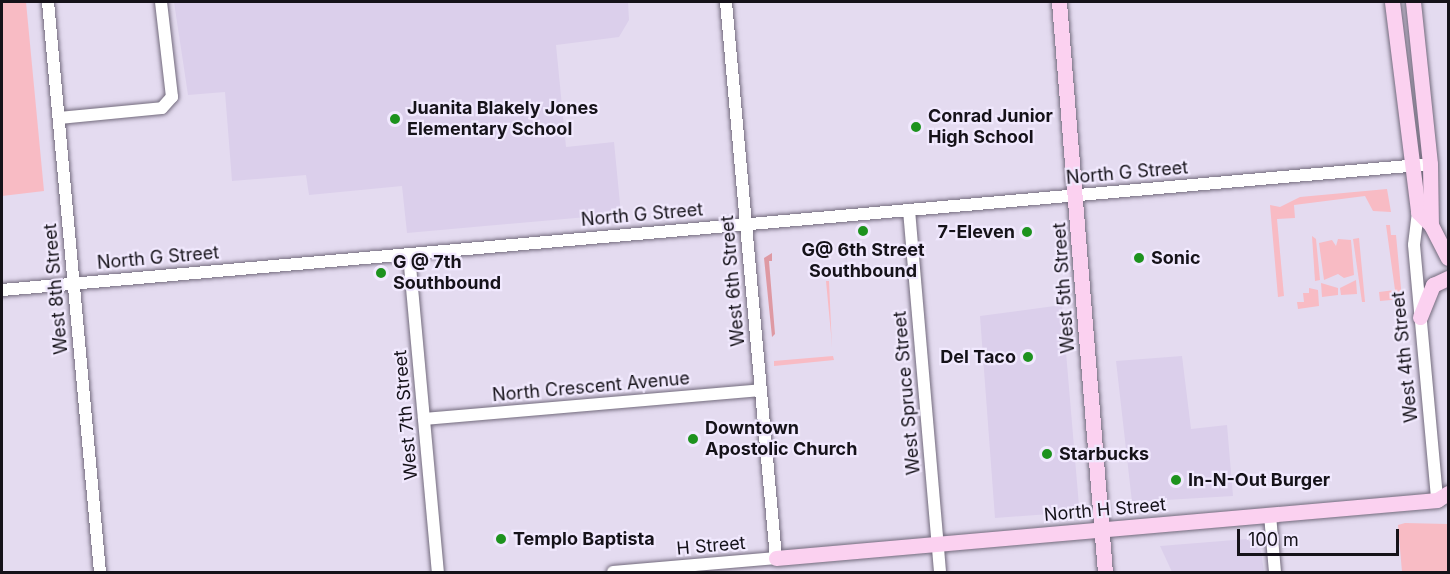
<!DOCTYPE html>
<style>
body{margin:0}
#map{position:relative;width:1450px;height:574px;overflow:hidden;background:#e4dbf0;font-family:Inter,sans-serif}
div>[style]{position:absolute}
.built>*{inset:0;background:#dbcfeb}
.green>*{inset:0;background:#f8bbc4}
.forest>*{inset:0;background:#de99a3}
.roads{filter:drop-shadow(0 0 2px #726a7c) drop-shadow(0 0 2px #726a7c)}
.minor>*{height:12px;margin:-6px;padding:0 6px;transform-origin:6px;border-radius:6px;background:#fff}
.major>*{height:15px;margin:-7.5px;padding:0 7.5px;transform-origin:7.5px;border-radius:7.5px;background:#fbd1f0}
.dots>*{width:16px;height:16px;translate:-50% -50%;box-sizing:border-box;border:3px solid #f1e9fe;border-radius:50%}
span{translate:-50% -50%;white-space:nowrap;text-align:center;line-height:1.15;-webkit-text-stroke:4.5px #f1e9fe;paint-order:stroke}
.poi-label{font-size:18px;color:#151219;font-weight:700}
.left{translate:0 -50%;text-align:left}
.right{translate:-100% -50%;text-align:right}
.street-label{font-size:18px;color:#151219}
.frame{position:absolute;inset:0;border:3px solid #151219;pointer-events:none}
.scale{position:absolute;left:1237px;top:529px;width:162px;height:27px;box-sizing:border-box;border:3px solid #151219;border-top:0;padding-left:8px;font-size:18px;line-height:21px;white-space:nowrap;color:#151219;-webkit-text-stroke:4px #f1e9fe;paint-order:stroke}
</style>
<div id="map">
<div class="built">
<div style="clip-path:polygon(174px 2px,628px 2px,629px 20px,619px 37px,556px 45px,566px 147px,614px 142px,621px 214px,407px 233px,402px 186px,309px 195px,306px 175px,232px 181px,225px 92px,188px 95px)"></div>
<div style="clip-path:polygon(1062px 305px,1079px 506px,1076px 512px,995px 518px,980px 316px)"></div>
<div style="clip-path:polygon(1182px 356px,1191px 429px,1227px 425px,1233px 496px,1132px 502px,1116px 361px)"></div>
<div style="clip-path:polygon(1247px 539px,1261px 551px,1264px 572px,1172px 572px,1160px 546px)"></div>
</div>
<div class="green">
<div style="clip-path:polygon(2px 2px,26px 2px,44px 191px,2px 196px)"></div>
<div style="clip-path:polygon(1387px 189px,1391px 212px,1373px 211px,1365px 196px,1294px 205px,1295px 218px,1277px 219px,1284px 296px,1278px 297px,1270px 205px,1280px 207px,1300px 197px)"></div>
<div style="clip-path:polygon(1386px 225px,1390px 225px,1391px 235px,1396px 235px,1402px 299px,1380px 301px,1379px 292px,1395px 290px)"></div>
<div style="clip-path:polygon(1312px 236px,1316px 239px,1320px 280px,1315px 281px)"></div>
<div style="clip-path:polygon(1359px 238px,1365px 302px,1362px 302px,1353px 239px)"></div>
<div style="clip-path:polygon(1338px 239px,1351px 240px,1354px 275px,1344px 278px,1338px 274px,1324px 280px,1319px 243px,1332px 240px,1336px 246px)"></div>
<div style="clip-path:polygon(1356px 280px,1357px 294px,1341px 295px,1340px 288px)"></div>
<div style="clip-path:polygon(826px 281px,829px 281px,832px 348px,831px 334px)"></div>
<div style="clip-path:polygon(1321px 283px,1338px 288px,1338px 295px,1322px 297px)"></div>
<div style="clip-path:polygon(1309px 288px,1318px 290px,1319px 306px,1298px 309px,1297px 302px,1304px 302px,1303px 293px,1309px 293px)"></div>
<div style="clip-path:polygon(833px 356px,834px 360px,774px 366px,774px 361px)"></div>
<div style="clip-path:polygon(1405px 523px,1448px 524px,1448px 572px,1402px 572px,1398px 525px)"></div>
</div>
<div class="forest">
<div style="clip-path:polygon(772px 253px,772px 261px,769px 261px,775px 334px,772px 337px,764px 258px)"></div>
</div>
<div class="roads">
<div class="minor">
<div style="left:48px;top:2px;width:572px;rotate:84.79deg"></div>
<div style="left:59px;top:118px;width:103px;rotate:-5.5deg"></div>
<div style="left:162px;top:108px;width:15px;rotate:-48deg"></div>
<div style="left:172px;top:97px;width:96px;rotate:-96.6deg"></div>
<div style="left:909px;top:210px;width:363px;rotate:85.1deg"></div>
<div style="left:1418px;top:212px;width:33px;rotate:97deg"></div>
<div style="left:1414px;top:245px;width:256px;rotate:84.8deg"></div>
<div style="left:409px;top:255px;width:318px;rotate:84.8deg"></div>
<div style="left:2px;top:290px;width:1434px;rotate:-5.04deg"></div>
<div style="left:424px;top:419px;width:338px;rotate:-4.9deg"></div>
<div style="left:1270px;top:515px;width:57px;rotate:85deg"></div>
<div style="left:613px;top:572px;width:164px;rotate:-4.9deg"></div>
<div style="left:776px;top:558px;width:558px;rotate:-95.14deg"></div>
</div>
<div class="major">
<div style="left:1059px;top:2px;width:572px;rotate:85.39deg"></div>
<div style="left:1392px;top:2px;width:212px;rotate:82.9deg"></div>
<div style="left:1418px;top:212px;width:18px;rotate:45deg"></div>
<div style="left:1431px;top:225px;width:37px;rotate:63deg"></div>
<div style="left:1413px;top:2px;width:163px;rotate:84deg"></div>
<div style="left:1430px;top:164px;width:61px;rotate:89.1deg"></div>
<div style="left:1420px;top:317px;width:35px;rotate:-68deg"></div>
<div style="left:1433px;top:285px;width:17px;rotate:-25deg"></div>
<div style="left:776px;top:558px;width:664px;rotate:-5.01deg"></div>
<div style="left:1437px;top:500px;width:13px;rotate:-32deg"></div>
</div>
</div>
<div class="dots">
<div style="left:395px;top:119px;background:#1d921e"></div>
<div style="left:916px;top:127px;background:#1d921e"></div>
<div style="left:863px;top:231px;background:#1d921e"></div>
<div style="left:1027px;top:232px;background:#1d921e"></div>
<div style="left:1139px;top:258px;background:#1d921e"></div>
<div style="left:381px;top:273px;background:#1d921e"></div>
<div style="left:1028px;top:357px;background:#1d921e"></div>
<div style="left:693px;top:439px;background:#1d921e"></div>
<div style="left:1047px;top:454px;background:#1d921e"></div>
<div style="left:1176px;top:480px;background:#1d921e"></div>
<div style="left:501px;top:539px;background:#1d921e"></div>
</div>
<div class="poi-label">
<span class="left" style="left:407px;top:119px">Juanita Blakely Jones<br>Elementary School</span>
<span class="left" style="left:928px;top:127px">Conrad Junior<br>High School</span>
<span class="right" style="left:1015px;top:232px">7-Eleven</span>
<span style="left:863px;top:261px">G@ 6th Street<br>Southbound</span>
<span class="left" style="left:1151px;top:258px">Sonic</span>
<span class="left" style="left:393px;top:273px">G @ 7th<br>Southbound</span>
<span class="right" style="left:1016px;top:357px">Del Taco</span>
<span class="left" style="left:705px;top:439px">Downtown<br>Apostolic Church</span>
<span class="left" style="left:1059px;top:454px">Starbucks</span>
<span class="left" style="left:1188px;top:480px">In-N-Out Burger</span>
<span class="left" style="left:513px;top:539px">Templo Baptista</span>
</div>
<div class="street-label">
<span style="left:1127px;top:173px;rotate:-5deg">North G Street</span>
<span style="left:642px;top:215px;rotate:-5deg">North G Street</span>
<span style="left:158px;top:258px;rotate:-5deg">North G Street</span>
<span style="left:733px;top:281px;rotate:-95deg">West 6th Street</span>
<span style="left:1064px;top:288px;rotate:-94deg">West 5th Street</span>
<span style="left:56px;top:289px;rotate:-95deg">West 8th Street</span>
<span style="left:1405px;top:357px;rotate:-96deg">West 4th Street</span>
<span style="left:591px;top:387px;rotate:-5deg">North Crescent Avenue</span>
<span style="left:907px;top:393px;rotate:-95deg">West Spruce Street</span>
<span style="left:406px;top:415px;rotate:-95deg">West 7th Street</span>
<span style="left:1105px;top:510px;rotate:-5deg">North H Street</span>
<span style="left:711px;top:546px;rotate:-5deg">H Street</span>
</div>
<div class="frame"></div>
<div class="scale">100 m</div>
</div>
